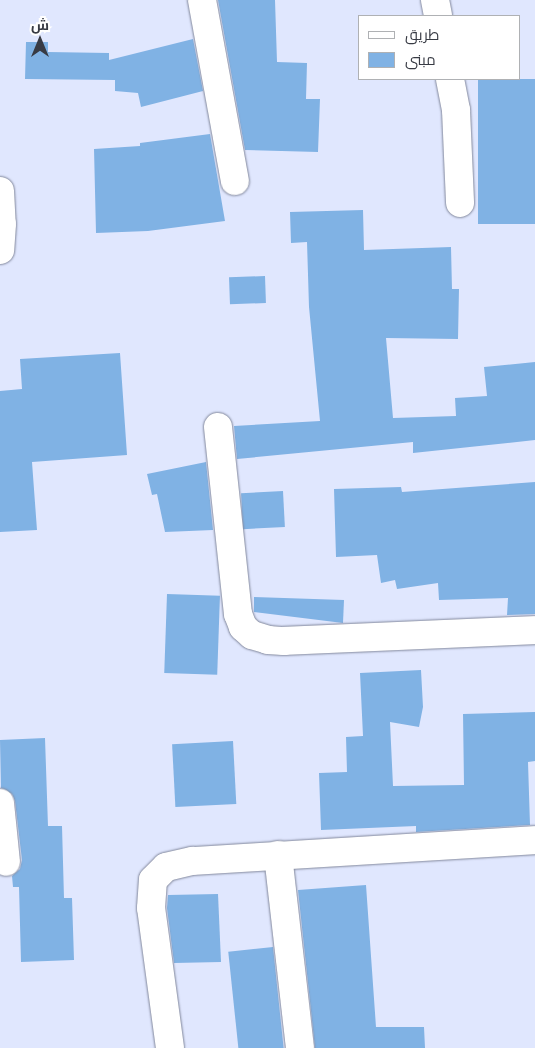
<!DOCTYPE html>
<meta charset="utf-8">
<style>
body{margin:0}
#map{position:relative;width:535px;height:1048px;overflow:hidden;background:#e0e7fe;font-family:"PT Sans",Cairo,sans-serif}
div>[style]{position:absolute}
.building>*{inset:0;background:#80b2e4;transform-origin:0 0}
.roads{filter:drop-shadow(0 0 1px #82889c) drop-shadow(0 0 1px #82889c)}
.minor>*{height:28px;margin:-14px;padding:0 14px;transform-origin:14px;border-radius:14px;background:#fff}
span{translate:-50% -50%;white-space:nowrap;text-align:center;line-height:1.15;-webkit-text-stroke:4px #fff;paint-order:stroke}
.legend{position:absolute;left:358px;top:15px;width:162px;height:65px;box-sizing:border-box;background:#fff;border:1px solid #afb1b4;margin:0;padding:6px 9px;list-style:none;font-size:15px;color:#383b44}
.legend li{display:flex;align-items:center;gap:10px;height:25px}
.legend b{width:25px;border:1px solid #afb1b4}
.north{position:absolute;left:15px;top:15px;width:50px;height:50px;-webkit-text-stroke:4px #fff;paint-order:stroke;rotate:0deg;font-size:14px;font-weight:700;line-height:20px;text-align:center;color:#383b44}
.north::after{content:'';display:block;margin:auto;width:18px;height:22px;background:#383b44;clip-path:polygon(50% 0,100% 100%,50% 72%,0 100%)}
</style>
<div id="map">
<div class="building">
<div style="clip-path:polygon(218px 0,275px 0,277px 62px,307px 63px,306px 99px,320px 99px,318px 152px,245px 150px)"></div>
<div style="clip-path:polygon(193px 39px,203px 91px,141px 107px,138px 93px,115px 91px,115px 80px,25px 79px,26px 42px,48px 42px,48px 52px,109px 53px,109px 60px)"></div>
<div style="left:478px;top:79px;width:57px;height:145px"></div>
<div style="clip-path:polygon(210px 134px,225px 221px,148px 231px,96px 233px,94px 149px,140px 146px,140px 143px)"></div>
<div style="clip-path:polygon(363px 210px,364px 250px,451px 247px,452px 289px,459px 289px,458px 339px,386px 338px,393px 418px,456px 416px,455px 398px,487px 396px,484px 367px,535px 362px,535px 440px,413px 453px,413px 442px,237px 459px,234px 426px,320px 421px,309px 307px,307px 242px,291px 243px,290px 212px)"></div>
<div style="left:265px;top:276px;width:27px;height:36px;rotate:88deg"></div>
<div style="clip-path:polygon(120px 353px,127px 455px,32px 462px,37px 530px,0 532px,0 391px,22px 389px,20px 359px)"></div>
<div style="clip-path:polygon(206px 462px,213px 530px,165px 532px,157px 494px,152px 495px,147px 474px)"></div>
<div style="clip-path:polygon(535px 482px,535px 614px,507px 615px,508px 598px,439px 600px,438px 583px,397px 589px,395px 580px,381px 583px,377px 555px,336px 557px,334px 489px,401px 487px,402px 492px)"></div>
<div style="left:283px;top:491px;width:36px;height:42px;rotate:87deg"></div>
<div style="left:167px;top:594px;width:53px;height:79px;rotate:2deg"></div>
<div style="clip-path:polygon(254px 597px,344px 600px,343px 623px,254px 612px)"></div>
<div style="clip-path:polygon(421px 670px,423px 707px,419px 727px,390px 722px,393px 786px,464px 785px,463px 714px,535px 712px,535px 761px,528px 762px,530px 825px,416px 832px,416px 826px,321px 830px,319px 773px,347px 772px,346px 737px,363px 736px,360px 673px)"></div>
<div style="clip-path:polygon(45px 738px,48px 826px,62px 826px,64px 898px,72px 898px,74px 960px,21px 962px,19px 887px,13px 887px,12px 876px,20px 869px,22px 860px,15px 801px,12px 794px,1px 788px,0 740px)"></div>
<div style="left:233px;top:741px;width:63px;height:61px;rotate:87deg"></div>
<div style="clip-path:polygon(366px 885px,376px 1027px,424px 1027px,425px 1048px,315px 1048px,298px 890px)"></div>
<div style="clip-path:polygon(218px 894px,221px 962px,174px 963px,167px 908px,168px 895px)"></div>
<div style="left:273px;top:947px;width:102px;height:45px;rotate:84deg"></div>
</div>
<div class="roads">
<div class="minor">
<div style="left:202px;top:0;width:184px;rotate:79.7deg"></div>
<div style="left:435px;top:0;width:16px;rotate:79deg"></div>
<div style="left:450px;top:79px;width:32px;rotate:79deg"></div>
<div style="left:456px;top:110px;width:93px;rotate:87.5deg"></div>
<div style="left:0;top:191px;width:33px;rotate:87deg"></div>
<div style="left:2px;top:224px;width:26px;rotate:94deg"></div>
<div style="left:218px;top:427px;width:188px;rotate:83.9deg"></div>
<div style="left:238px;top:614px;width:14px;rotate:69deg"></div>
<div style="left:243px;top:627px;width:12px;rotate:42deg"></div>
<div style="left:252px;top:635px;width:17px;rotate:17deg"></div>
<div style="left:268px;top:640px;width:16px;rotate:4deg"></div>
<div style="left:284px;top:641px;width:251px;rotate:-2.5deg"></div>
<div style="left:0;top:803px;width:59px;rotate:84.2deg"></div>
<div style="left:278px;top:855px;width:194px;rotate:83.5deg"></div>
<div style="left:170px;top:1048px;width:141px;rotate:-97.7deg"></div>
<div style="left:151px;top:908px;width:28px;rotate:-86deg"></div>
<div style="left:153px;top:880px;width:18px;rotate:-45deg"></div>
<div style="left:166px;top:867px;width:28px;rotate:-13deg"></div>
<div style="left:193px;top:861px;width:343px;rotate:-3.5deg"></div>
</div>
</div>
<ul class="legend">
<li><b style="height:6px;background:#fff"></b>طريق</li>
<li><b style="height:14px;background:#80b2e4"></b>مبنى</li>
</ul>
<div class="north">ش</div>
</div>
